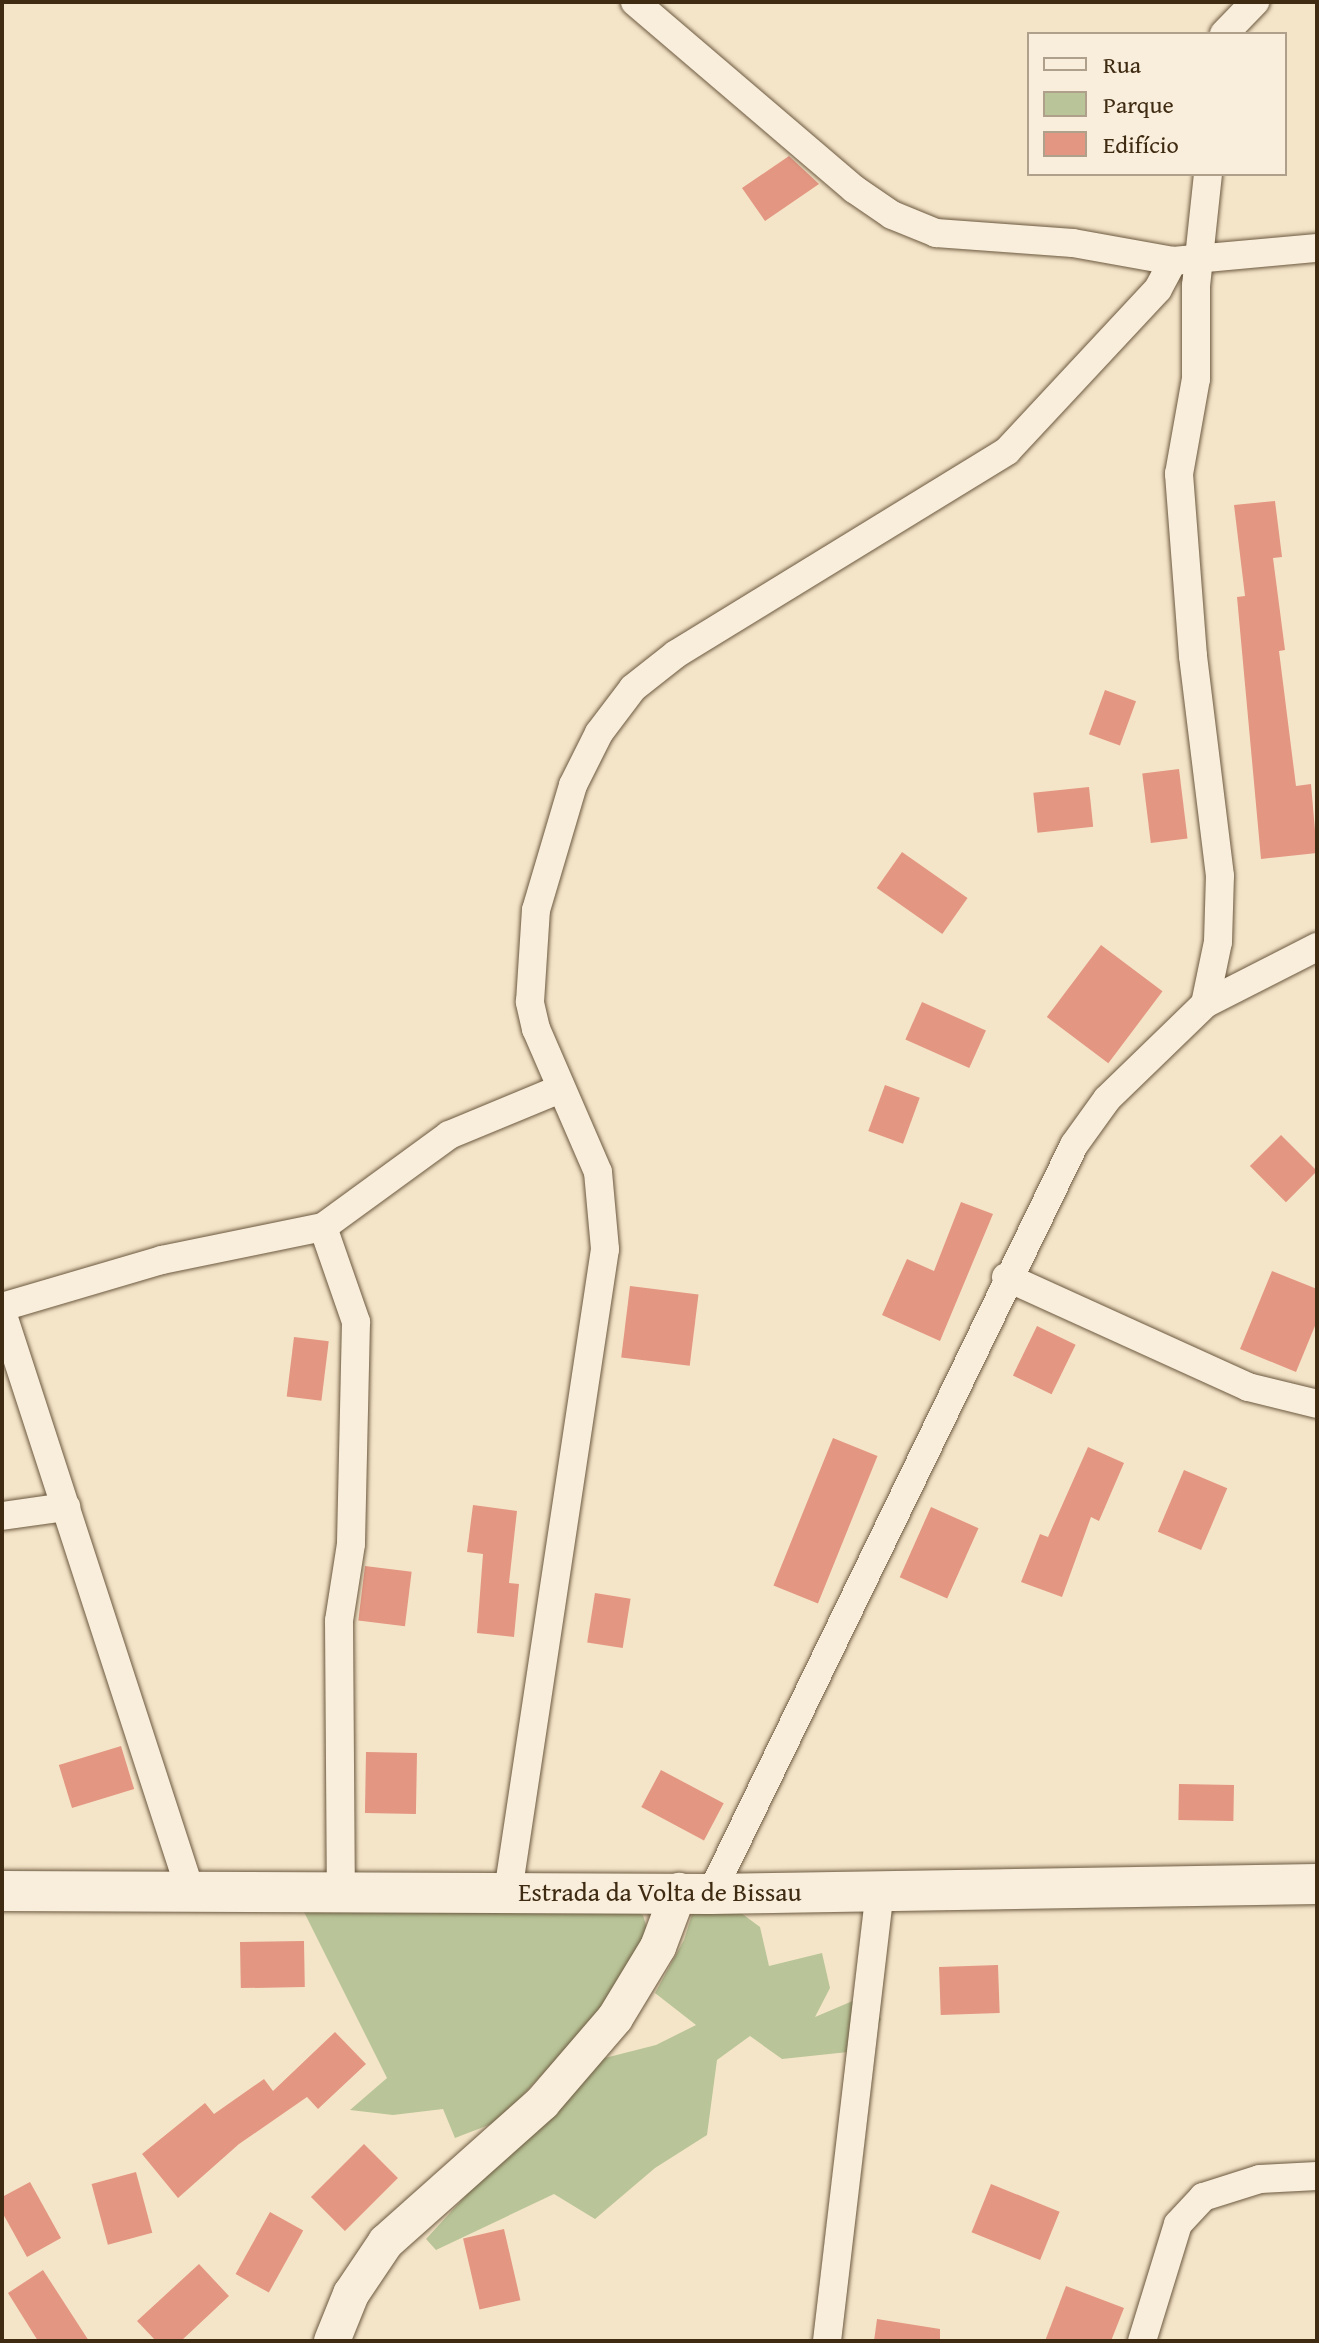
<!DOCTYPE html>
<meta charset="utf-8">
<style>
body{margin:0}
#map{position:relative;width:1319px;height:2343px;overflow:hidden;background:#f5e5c8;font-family:"Gentium Book Plus",serif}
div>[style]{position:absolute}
.green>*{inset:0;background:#b9c598}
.building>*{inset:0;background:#e39681;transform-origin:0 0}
.roads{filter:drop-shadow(0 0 2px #6c5940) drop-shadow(0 0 2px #6c5940)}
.minor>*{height:28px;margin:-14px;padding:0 14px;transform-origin:14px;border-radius:14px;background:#f8eedb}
.tertiary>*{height:36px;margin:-18px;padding:0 18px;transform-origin:18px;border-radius:18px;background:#f8eedb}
.secondary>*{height:40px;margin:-20px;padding:0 20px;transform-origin:20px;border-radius:20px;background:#f8eedb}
span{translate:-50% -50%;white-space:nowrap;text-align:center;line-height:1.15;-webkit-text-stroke:7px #f8eedb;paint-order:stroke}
.street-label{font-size:26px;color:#3f2a12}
.frame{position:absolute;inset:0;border:4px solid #3f2a12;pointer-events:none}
.legend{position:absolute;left:1027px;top:32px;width:260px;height:144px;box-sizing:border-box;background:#f8eedb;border:2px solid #aea08b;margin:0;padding:10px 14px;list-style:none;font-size:24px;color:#3f2a12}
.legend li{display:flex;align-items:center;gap:16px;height:40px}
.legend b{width:40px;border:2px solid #aea08b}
</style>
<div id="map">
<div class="green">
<div style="clip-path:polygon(299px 1902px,620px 1905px,643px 1915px,650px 1939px,644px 1965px,499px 2121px,455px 2138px,443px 2109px,393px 2115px,350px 2110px,387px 2078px)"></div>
<div style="clip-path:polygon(694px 1908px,737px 1910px,760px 1927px,769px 1966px,822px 1953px,830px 1988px,815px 2017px,862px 1997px,881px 2019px,867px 2050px,782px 2059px,750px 2036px,717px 2060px,707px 2135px,655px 2168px,595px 2219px,554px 2194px,436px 2250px,426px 2239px,589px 2062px,656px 2045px,696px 2025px,655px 1993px,684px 1940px)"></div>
</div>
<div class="building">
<div style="clip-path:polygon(789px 156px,819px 184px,765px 221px,742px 188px)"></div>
<div style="clip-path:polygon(1275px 501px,1282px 557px,1273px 558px,1285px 650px,1279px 651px,1296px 786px,1311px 784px,1317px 853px,1261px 859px,1237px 597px,1245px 596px,1234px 505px)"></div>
<div style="left:1105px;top:690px;width:33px;height:47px;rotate:20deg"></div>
<div style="left:1179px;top:769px;width:70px;height:37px;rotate:83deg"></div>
<div style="left:1089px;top:787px;width:40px;height:56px;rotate:84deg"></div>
<div style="left:902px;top:852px;width:80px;height:44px;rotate:35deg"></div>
<div style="left:1101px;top:945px;width:77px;height:90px;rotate:37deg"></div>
<div style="left:922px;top:1002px;width:70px;height:41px;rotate:24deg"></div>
<div style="left:885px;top:1085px;width:37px;height:49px;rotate:20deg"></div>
<div style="left:1281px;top:1135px;width:51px;height:44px;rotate:45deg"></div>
<div style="clip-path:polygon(961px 1202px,993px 1214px,940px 1341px,882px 1315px,907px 1259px,934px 1271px)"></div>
<div style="clip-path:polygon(1272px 1271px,1317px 1289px,1317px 1321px,1296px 1372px,1240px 1349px)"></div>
<div style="left:630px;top:1286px;width:69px;height:72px;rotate:7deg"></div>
<div style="left:1037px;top:1326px;width:43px;height:55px;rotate:26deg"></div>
<div style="left:294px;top:1337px;width:35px;height:60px;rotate:7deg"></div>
<div style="left:833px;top:1438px;width:48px;height:159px;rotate:22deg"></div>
<div style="clip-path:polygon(1088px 1447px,1124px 1463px,1099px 1521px,1091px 1517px,1062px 1597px,1021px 1582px,1040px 1534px,1048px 1537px)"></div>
<div style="left:1184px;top:1470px;width:47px;height:67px;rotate:23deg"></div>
<div style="clip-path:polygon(473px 1505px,517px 1511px,509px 1583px,519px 1584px,514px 1637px,477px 1633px,483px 1554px,467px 1552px)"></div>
<div style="left:931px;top:1507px;width:52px;height:77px;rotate:24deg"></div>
<div style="left:365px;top:1566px;width:47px;height:55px;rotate:7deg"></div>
<div style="left:595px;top:1593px;width:36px;height:50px;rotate:9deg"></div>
<div style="left:121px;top:1746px;width:45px;height:65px;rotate:73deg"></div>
<div style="left:366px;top:1752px;width:51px;height:61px;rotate:1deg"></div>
<div style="left:661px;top:1770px;width:71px;height:42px;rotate:28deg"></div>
<div style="left:1179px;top:1784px;width:55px;height:36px;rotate:1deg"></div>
<div style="left:304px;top:1941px;width:46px;height:64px;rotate:89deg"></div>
<div style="left:998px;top:1965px;width:48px;height:59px;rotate:88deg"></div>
<div style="clip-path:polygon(335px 2032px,366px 2064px,318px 2109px,307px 2097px,239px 2144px,178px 2198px,142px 2154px,205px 2103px,214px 2114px,264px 2079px,273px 2091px)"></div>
<div style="left:364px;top:2144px;width:48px;height:75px;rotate:45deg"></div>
<div style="left:136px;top:2172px;width:63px;height:46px;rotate:75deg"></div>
<div style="clip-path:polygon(30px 2182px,61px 2238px,27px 2257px,2px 2212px,2px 2197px)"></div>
<div style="left:991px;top:2184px;width:74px;height:52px;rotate:22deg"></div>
<div style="left:270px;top:2212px;width:38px;height:71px;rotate:29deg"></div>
<div style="left:504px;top:2229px;width:73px;height:42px;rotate:77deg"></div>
<div style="clip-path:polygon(199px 2264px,229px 2296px,181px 2341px,156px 2341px,137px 2321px)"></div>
<div style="clip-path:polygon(43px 2270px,89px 2341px,38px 2341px,8px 2293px)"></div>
<div style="clip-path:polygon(1066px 2286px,1124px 2308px,1111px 2341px,1045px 2341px)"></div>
<div style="clip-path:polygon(877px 2319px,940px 2329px,940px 2341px,874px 2341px)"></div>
</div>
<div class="roads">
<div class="minor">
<div style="left:635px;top:2px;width:288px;rotate:40.5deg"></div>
<div style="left:854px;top:189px;width:46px;rotate:34.4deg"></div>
<div style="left:892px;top:215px;width:48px;rotate:22.2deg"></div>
<div style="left:936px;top:233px;width:137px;rotate:4.2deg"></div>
<div style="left:1073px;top:243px;width:102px;rotate:10.2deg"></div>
<div style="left:1173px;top:261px;width:145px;rotate:-5.2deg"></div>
<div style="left:1224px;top:34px;width:45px;rotate:-45.9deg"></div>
<div style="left:1205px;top:1004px;width:63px;rotate:-78.2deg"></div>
<div style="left:1218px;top:942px;width:66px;rotate:-88.3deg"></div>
<div style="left:1220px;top:876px;width:222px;rotate:-97deg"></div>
<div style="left:1193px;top:656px;width:183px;rotate:-94.4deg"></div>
<div style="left:1179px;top:474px;width:97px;rotate:-79.9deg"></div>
<div style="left:1196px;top:379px;width:93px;rotate:-90deg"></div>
<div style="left:1196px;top:286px;width:113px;rotate:-83.9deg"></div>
<div style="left:323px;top:1227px;width:101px;rotate:70.8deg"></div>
<div style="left:356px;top:1322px;width:222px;rotate:91.3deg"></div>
<div style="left:351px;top:1544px;width:78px;rotate:98.9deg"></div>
<div style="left:339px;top:1621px;width:270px;rotate:89.6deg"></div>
<div style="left:1006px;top:1277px;width:266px;rotate:24.4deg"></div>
<div style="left:1248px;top:1387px;width:71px;rotate:13.8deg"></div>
<div style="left:2px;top:1307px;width:167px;rotate:-16.4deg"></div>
<div style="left:162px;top:1260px;width:164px;rotate:-11.6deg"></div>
<div style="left:323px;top:1227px;width:156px;rotate:-36.1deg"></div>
<div style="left:449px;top:1135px;width:120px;rotate:-22.5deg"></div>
<div style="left:2px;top:1312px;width:608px;rotate:71.98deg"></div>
<div style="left:2px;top:1516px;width:65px;rotate:-8deg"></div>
<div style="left:508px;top:1892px;width:650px;rotate:-81.42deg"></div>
<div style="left:605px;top:1249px;width:77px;rotate:-95.2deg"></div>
<div style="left:598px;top:1172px;width:156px;rotate:-113.4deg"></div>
<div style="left:536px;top:1029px;width:28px;rotate:-103deg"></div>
<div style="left:530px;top:1002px;width:92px;rotate:-86.3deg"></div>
<div style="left:536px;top:910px;width:130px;rotate:-73.5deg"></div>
<div style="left:573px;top:785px;width:58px;rotate:-63.4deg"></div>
<div style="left:599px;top:733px;width:56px;rotate:-52.9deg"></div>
<div style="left:633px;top:688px;width:55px;rotate:-38.3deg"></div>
<div style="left:676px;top:654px;width:388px;rotate:-31.5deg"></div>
<div style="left:1007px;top:451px;width:221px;rotate:-47deg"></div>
<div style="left:1158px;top:289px;width:32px;rotate:-62deg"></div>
<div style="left:711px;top:1894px;width:832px;rotate:-64.14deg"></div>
<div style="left:1074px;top:1145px;width:57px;rotate:-54.3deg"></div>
<div style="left:1107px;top:1099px;width:136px;rotate:-44.1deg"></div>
<div style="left:1205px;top:1004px;width:126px;rotate:-27deg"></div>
<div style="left:827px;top:2341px;width:452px;rotate:-83.3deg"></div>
<div style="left:1142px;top:2341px;width:122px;rotate:-72.9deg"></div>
<div style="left:1178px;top:2224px;width:37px;rotate:-47deg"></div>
<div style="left:1203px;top:2197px;width:60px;rotate:-17.5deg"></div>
<div style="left:1260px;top:2179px;width:57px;rotate:-3deg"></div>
</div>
<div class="tertiary">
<div style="left:332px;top:2341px;width:51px;rotate:-68deg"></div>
<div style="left:351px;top:2294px;width:63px;rotate:-56.1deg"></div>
<div style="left:386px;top:2242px;width:209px;rotate:-41.7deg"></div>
<div style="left:542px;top:2103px;width:112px;rotate:-49.3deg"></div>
<div style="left:615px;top:2018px;width:83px;rotate:-58.8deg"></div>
<div style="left:658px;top:1947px;width:60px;rotate:-69.4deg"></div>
</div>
<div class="secondary">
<div style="left:2px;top:1891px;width:709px;rotate:0.24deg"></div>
<div style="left:711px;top:1894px;width:606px;rotate:-0.95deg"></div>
</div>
</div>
<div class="street-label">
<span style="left:660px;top:1892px">Estrada da Volta de Bissau</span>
</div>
<div class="frame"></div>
<ul class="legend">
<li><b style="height:10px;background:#f8eedb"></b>Rua</li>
<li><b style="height:22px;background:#b9c598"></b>Parque</li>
<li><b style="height:22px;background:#e39681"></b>Edifício</li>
</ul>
</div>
